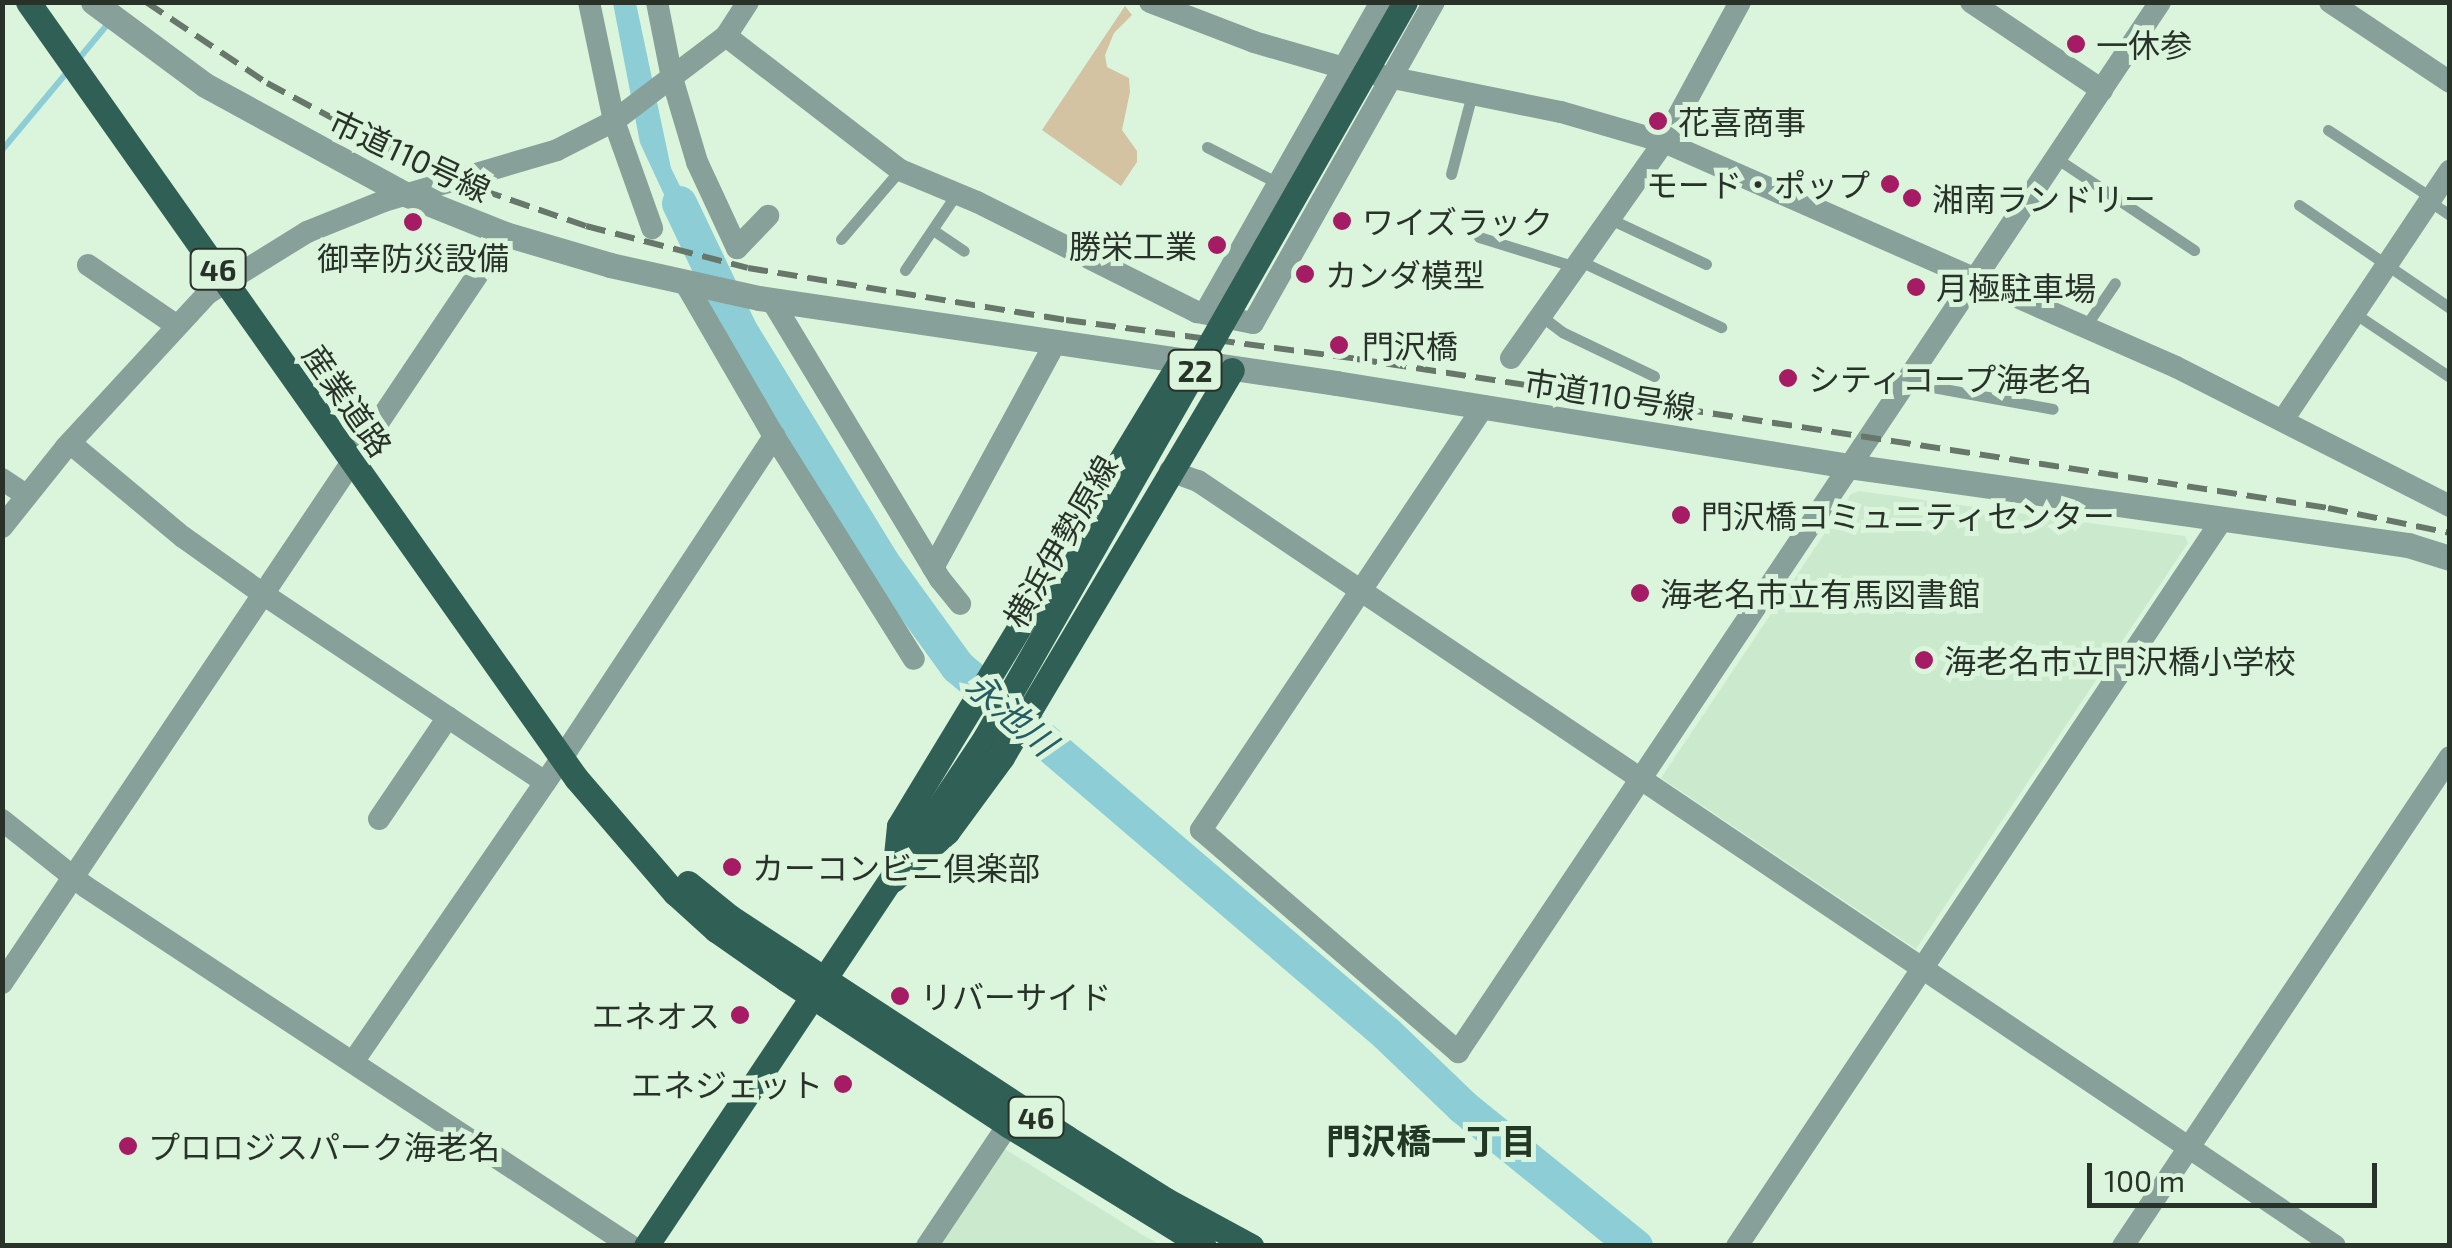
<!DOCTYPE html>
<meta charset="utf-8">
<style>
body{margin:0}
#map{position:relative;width:2452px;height:1248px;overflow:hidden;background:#dbf5dd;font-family:"Exo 2","Noto Sans JP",sans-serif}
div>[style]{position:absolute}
.built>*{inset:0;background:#cbeacd}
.green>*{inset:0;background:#d3c3a3}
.water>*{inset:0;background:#8dcdd6}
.stream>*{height:6px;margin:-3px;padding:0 3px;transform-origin:3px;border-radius:3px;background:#8dcdd6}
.river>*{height:35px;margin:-17.5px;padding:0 17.5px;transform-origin:17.5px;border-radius:17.5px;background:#8dcdd6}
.service>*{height:11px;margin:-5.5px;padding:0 5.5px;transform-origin:5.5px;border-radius:5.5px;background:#87a099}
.minor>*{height:22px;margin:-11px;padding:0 11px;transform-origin:11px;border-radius:11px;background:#87a099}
.tertiary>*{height:25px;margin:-12.5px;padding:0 12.5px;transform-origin:12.5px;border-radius:12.5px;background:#87a099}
.primary>*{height:25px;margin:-12.5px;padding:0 12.5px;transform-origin:12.5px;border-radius:12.5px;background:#306055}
.rail>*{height:6px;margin-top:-3px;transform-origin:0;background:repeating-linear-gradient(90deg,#677769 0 20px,transparent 0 30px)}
.primary-bridge>*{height:25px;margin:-12.5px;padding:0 12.5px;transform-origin:12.5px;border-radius:12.5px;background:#306055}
.dots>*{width:28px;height:28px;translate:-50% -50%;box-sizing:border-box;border:5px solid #dbf5dd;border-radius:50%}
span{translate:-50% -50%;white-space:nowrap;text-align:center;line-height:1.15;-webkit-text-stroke:10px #dbf5dd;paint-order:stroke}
.shield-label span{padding:2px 8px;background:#dbf5dd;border:2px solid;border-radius:8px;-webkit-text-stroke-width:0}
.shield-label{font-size:30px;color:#283229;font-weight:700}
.poi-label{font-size:32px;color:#283229}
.left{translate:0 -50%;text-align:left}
.right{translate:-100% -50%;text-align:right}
.street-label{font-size:32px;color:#283229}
.water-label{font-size:35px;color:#265c64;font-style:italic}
.neighbourhood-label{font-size:35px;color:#233725;font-weight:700}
.frame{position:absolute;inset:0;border:5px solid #283229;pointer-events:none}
.scale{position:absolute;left:2087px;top:1163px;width:290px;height:45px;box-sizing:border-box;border:5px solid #283229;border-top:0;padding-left:12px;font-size:30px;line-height:35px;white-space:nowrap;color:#283229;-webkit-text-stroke:8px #dbf5dd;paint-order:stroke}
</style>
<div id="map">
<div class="built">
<div style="clip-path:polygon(1859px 491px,2185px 536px,2188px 543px,1916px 949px,1661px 778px,1851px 494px)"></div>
<div style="clip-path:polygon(1005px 1149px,1141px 1234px,1161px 1245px,940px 1246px)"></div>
</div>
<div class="green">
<div style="clip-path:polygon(1125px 6px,1132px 15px,1114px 33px,1105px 55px,1107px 67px,1129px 78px,1130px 92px,1122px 130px,1137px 151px,1137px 162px,1121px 186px,1042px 130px)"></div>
</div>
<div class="water">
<div style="clip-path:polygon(613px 3px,636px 3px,671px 168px,711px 249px,687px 244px,640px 143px)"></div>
</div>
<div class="stream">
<div style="left:77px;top:61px;width:53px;rotate:-50.3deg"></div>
<div style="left:2px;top:150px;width:104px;rotate:-50.1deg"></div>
</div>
<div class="river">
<div style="left:679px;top:203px;width:140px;rotate:64.5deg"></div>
<div style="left:739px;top:329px;width:272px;rotate:58.5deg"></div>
<div style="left:881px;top:561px;width:130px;rotate:54.1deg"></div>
<div style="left:957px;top:666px;width:565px;rotate:40.55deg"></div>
<div style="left:1386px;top:1033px;width:105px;rotate:43.8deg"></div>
<div style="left:1462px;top:1106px;width:223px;rotate:39deg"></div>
</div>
<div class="service">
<div style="left:2328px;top:130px;width:124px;rotate:33.2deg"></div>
<div style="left:1207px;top:147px;width:80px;rotate:26.9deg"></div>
<div style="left:2056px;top:158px;width:166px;rotate:33.7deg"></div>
<div style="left:1451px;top:174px;width:83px;rotate:-75.3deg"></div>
<div style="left:2429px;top:201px;width:25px;rotate:34deg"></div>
<div style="left:2299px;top:205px;width:183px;rotate:34.3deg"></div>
<div style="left:1610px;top:219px;width:106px;rotate:25.1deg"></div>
<div style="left:933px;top:230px;width:37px;rotate:34deg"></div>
<div style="left:1479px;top:237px;width:102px;rotate:17.2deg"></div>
<div style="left:841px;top:239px;width:91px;rotate:-49.5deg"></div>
<div style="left:1580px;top:261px;width:156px;rotate:25.1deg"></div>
<div style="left:905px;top:270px;width:89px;rotate:-56deg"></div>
<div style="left:2354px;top:313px;width:115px;rotate:33.7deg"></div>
<div style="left:1541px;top:316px;width:26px;rotate:37deg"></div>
<div style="left:1562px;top:332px;width:102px;rotate:25.6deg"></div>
<div style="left:2085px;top:327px;width:53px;rotate:-55.7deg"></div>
<div style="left:1905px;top:382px;width:150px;rotate:10.3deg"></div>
</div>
<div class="minor">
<div style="left:589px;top:2px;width:122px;rotate:78.1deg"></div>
<div style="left:614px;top:121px;width:114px;rotate:70.4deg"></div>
<div style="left:657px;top:2px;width:77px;rotate:78.8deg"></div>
<div style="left:672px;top:78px;width:88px;rotate:73.4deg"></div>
<div style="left:697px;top:162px;width:95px;rotate:65.1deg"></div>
<div style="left:737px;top:248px;width:45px;rotate:-45.9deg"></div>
<div style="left:1150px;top:2px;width:111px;rotate:21deg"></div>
<div style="left:1254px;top:42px;width:94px;rotate:16.1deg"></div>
<div style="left:1344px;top:68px;width:221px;rotate:11.5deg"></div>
<div style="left:1561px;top:112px;width:107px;rotate:16.2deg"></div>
<div style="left:1664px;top:142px;width:559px;rotate:23.72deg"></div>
<div style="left:2176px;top:367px;width:307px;rotate:26.9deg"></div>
<div style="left:1971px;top:2px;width:158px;rotate:33.9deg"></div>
<div style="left:2330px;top:2px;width:144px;rotate:33.7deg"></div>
<div style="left:726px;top:36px;width:220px;rotate:37.6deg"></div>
<div style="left:900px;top:170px;width:83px;rotate:22.6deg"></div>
<div style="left:977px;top:202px;width:246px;rotate:26.6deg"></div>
<div style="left:1197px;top:312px;width:57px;rotate:11.1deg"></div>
<div style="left:1253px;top:323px;width:369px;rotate:-60.6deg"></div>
<div style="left:88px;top:265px;width:107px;rotate:34.3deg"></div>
<div style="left:684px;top:281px;width:179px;rotate:59.9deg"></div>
<div style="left:774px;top:436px;width:263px;rotate:57.9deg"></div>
<div style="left:771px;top:299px;width:327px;rotate:58.9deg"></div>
<div style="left:940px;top:579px;width:32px;rotate:51deg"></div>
<div style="left:1205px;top:313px;width:357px;rotate:-60.5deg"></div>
<div style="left:1511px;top:358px;width:265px;rotate:-54.7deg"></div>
<div style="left:1664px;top:142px;width:159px;rotate:-61.5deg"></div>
<div style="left:1484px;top:406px;width:510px;rotate:123.72deg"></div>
<div style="left:1201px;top:830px;width:340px;rotate:40.8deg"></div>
<div style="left:1458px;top:1052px;width:1263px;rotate:-56.23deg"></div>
<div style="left:2283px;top:420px;width:300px;rotate:-56.2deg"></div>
<div style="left:70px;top:443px;width:147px;rotate:39.8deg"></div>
<div style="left:183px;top:537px;width:98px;rotate:35.5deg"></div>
<div style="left:263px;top:594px;width:339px;rotate:33.7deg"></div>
<div style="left:1170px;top:471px;width:30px;rotate:20deg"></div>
<div style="left:1198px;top:481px;width:1370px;rotate:33.93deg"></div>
<div style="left:2px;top:479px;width:29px;rotate:34deg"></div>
<div style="left:2px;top:527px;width:102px;rotate:-51.3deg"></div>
<div style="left:66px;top:447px;width:208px;rotate:-47.3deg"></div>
<div style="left:207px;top:294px;width:118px;rotate:-31.8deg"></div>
<div style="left:307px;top:232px;width:83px;rotate:-21.9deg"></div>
<div style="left:384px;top:201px;width:180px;rotate:-16.4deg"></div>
<div style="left:557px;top:150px;width:64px;rotate:-27deg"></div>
<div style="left:614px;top:121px;width:141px;rotate:-37.2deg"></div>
<div style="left:726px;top:36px;width:40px;rotate:-57.1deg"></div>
<div style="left:933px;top:568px;width:258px;rotate:-61.5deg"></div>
<div style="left:379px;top:819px;width:123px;rotate:-55.9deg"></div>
<div style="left:2px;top:820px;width:107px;rotate:38.6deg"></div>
<div style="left:86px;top:887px;width:653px;rotate:33.37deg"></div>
<div style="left:2px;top:983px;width:902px;rotate:-56.12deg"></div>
<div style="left:353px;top:1062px;width:369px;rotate:-55.5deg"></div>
<div style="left:562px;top:758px;width:386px;rotate:-56.6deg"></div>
<div style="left:927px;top:1246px;width:146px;rotate:-56.2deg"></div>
<div style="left:1737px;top:1246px;width:872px;rotate:-56.27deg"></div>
<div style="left:2123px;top:1246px;width:588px;rotate:-56.23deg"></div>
</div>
<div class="tertiary">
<div style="left:93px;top:2px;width:139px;rotate:36.5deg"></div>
<div style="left:205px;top:85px;width:228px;rotate:28.6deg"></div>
<div style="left:405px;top:194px;width:108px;rotate:21.8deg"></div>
<div style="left:505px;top:234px;width:109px;rotate:16.4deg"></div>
<div style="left:610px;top:265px;width:153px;rotate:12.5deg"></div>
<div style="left:759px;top:298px;width:583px;rotate:8.38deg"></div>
<div style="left:1336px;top:383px;width:520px;rotate:9.19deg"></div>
<div style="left:1849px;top:466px;width:565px;rotate:8.04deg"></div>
<div style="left:2408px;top:545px;width:44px;rotate:17.2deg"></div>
</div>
<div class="primary">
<div style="left:28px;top:2px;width:950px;rotate:54.77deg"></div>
<div style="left:576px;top:778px;width:152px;rotate:49.3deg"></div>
<div style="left:675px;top:893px;width:55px;rotate:42.1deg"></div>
<div style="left:716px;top:930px;width:85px;rotate:35deg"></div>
<div style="left:786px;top:979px;width:266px;rotate:33.3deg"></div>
<div style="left:1008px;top:1125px;width:230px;rotate:31.7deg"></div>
<div style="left:894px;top:875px;width:49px;rotate:-84.2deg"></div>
<div style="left:899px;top:826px;width:542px;rotate:-58.8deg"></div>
<div style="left:893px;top:880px;width:72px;rotate:-41.6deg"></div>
<div style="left:947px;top:832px;width:93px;rotate:-53.7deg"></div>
<div style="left:1002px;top:757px;width:450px;rotate:-59.3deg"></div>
<div style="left:688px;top:883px;width:54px;rotate:39deg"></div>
<div style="left:730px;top:917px;width:402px;rotate:33.2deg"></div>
<div style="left:1066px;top:1137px;width:118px;rotate:32.2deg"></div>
<div style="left:1166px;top:1200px;width:97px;rotate:28.4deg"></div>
<div style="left:646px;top:1246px;width:611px;rotate:-56.28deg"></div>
</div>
<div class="rail">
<div style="left:146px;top:2px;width:146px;rotate:33.8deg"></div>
<div style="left:267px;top:83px;width:152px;rotate:28.2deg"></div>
<div style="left:401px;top:155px;width:88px;rotate:23.4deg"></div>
<div style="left:482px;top:190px;width:110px;rotate:19.1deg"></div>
<div style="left:586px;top:226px;width:167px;rotate:14.5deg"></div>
<div style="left:748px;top:268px;width:322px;rotate:9.3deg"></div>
<div style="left:1066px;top:320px;width:294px;rotate:7.6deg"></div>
<div style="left:1357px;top:359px;width:982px;rotate:8.72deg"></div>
<div style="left:2328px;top:508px;width:125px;rotate:11.6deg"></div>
</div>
<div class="primary-bridge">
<div style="left:985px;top:738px;width:847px;rotate:-60.29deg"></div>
</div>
<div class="dots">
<div style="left:2076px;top:44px;background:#a51c64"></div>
<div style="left:1658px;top:121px;background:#a51c64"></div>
<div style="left:1890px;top:184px;background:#a51c64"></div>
<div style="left:1912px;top:198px;background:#a51c64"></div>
<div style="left:1342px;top:221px;background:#a51c64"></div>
<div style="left:413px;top:222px;background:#a51c64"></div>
<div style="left:1217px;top:245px;background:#a51c64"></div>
<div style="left:1305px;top:274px;background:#a51c64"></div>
<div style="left:1916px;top:287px;background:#a51c64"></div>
<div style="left:1339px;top:345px;background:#a51c64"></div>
<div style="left:1788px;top:378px;background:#a51c64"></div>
<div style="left:1681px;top:515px;background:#a51c64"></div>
<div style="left:1640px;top:593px;background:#a51c64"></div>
<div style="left:1924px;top:660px;background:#a51c64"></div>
<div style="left:732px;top:867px;background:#a51c64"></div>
<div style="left:900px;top:996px;background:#a51c64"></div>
<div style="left:740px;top:1015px;background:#a51c64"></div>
<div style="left:843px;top:1084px;background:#a51c64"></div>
<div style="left:128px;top:1146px;background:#a51c64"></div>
</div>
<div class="shield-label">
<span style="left:218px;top:269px">46</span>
<span style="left:1195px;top:370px">22</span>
<span style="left:1036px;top:1117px">46</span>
</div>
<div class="poi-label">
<span class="left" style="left:2096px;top:44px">一休参</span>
<span class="left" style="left:1678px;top:121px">花喜商事</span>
<span class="right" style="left:1870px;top:184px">モード・ポップ</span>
<span class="left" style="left:1932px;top:198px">湘南ランドリー</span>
<span class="left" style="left:1362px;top:221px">ワイズラック</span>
<span class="right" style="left:1197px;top:245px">勝栄工業</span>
<span style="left:413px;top:257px">御幸防災設備</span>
<span class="left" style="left:1325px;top:274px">カンダ模型</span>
<span class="left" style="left:1936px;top:287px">月極駐車場</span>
<span class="left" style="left:1362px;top:345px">門沢橋</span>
<span class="left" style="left:1808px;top:378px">シティコープ海老名</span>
<span class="left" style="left:1701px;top:515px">門沢橋コミュニティセンター</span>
<span class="left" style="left:1660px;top:593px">海老名市立有馬図書館</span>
<span class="left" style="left:1944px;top:660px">海老名市立門沢橋小学校</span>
<span class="left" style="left:752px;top:867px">カーコンビニ倶楽部</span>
<span class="left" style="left:920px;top:996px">リバーサイド</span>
<span class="right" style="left:720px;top:1015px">エネオス</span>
<span class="right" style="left:823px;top:1084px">エネジェット</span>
<span class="left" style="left:148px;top:1146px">プロロジスパーク海老名</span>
</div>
<div class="street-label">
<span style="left:410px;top:155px;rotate:25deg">市道110号線</span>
<span style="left:1610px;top:394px;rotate:9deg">市道110号線</span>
<span style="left:348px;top:400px;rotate:55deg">産業道路</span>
<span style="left:1060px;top:541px;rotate:-60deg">横浜伊勢原線</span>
</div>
<div class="water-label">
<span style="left:1012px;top:713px;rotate:41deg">永池川</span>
</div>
<div class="neighbourhood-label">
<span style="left:1431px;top:1140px">門沢橋一丁目</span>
</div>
<div class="frame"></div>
<div class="scale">100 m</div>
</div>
